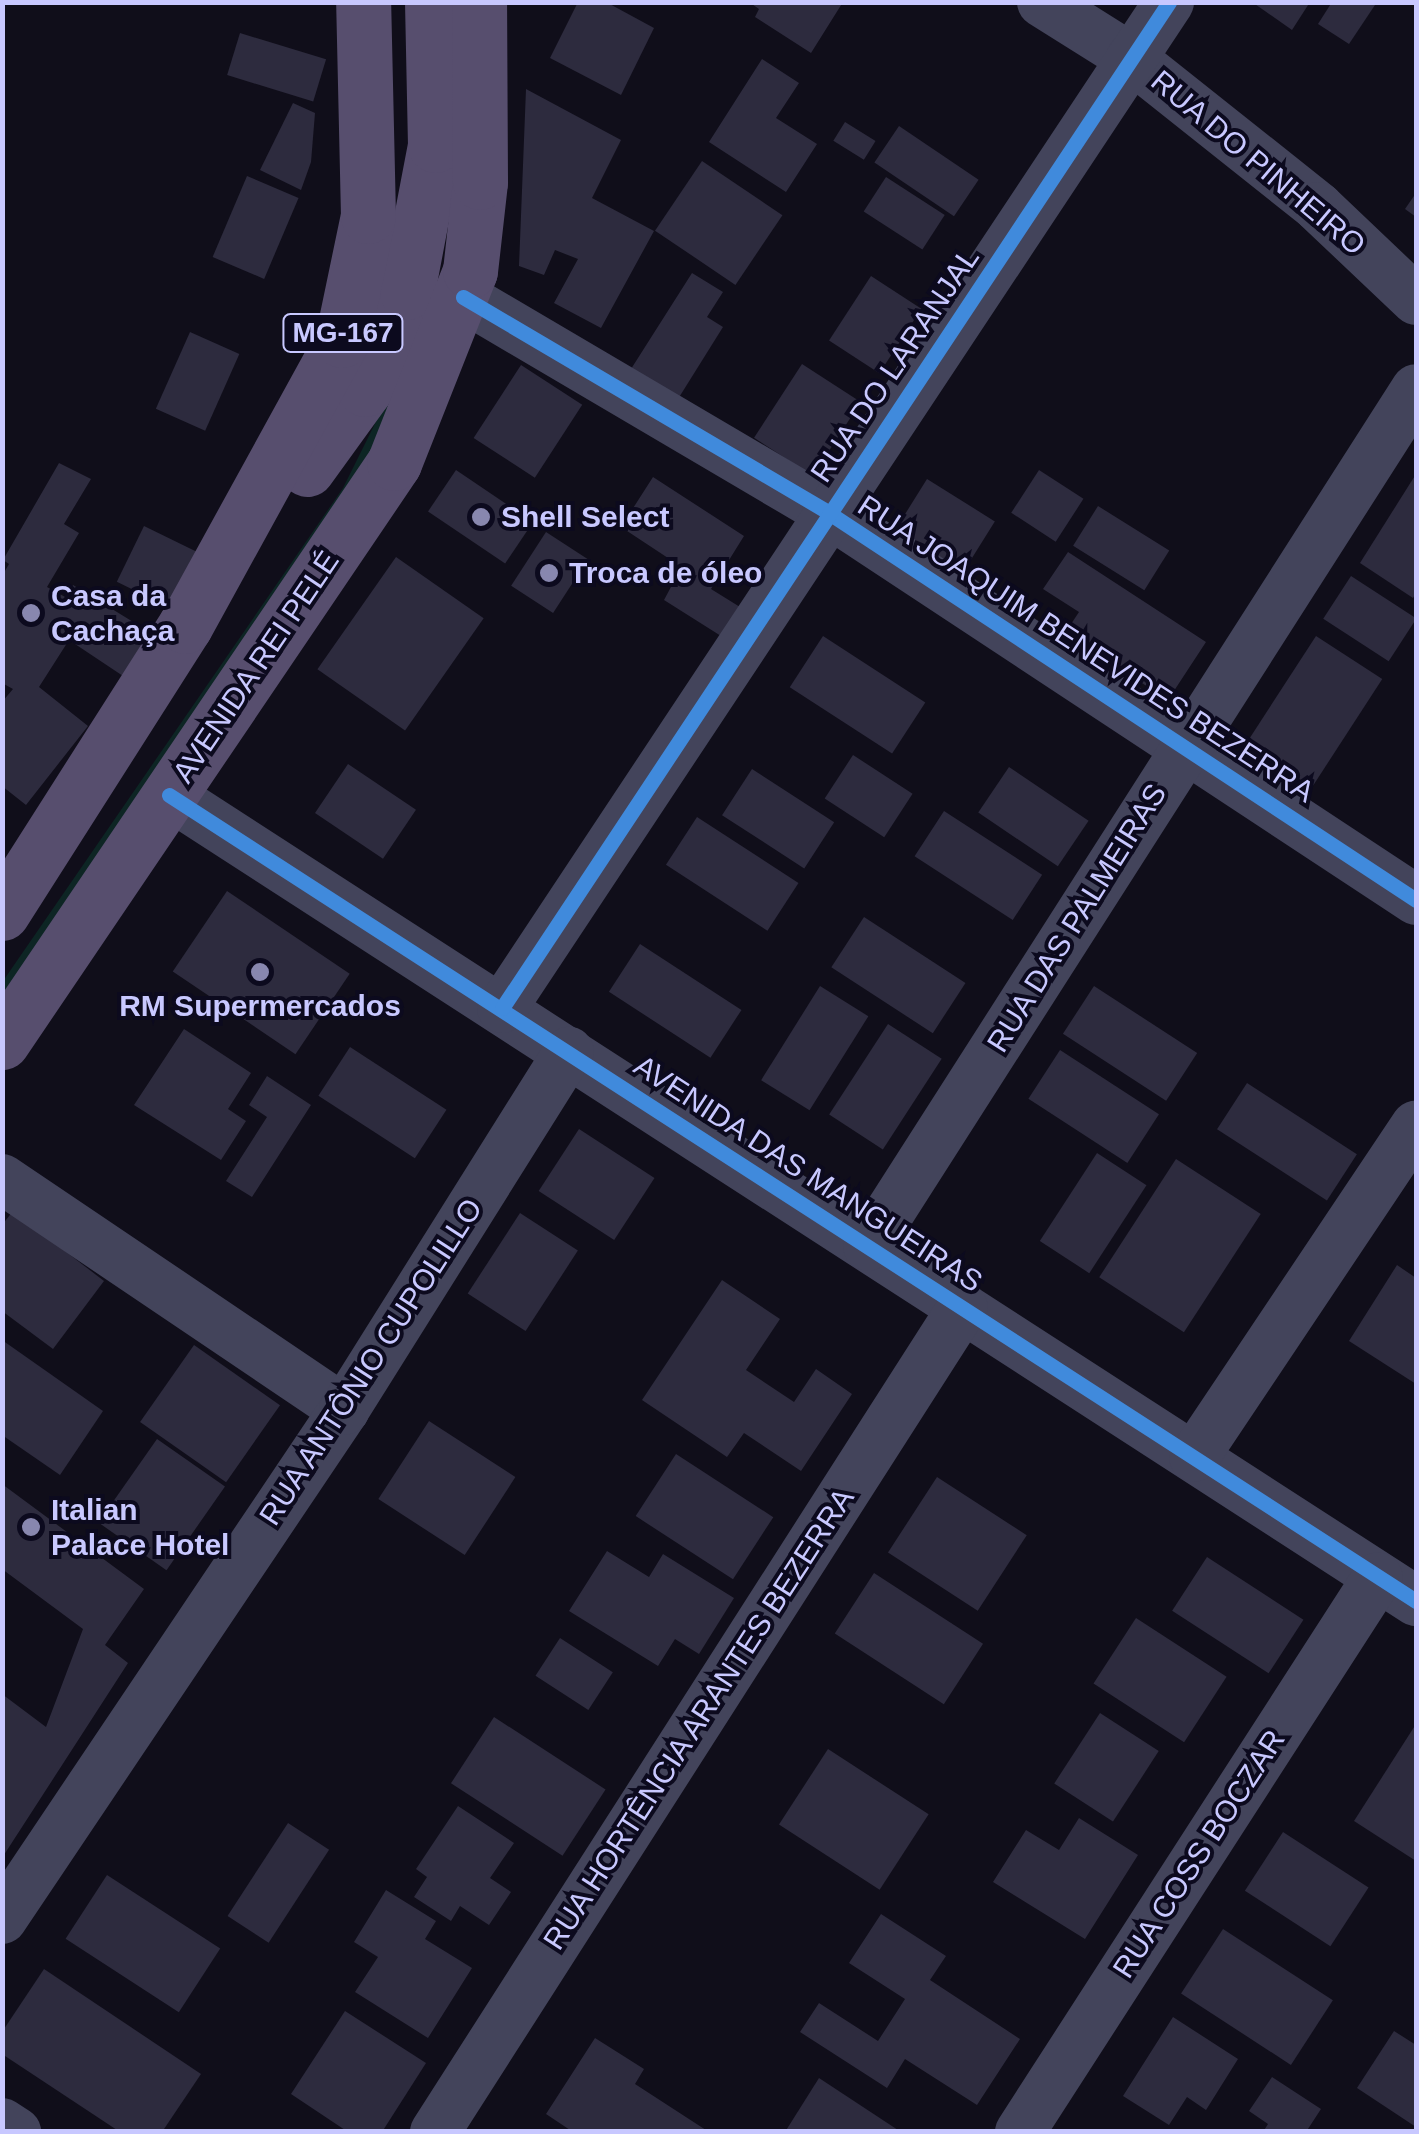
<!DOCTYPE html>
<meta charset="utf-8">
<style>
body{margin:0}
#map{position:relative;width:1419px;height:2134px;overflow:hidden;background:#100e1a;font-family:Helvetica,sans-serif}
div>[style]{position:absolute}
.green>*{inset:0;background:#0d2524}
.building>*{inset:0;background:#2d2b3e;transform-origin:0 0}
.minor>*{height:50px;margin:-25px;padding:0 25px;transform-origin:25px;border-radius:25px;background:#43445b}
.major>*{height:55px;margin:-27.5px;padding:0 27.5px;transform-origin:27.5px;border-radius:27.5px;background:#574e6e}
.cycleway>*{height:15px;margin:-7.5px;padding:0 7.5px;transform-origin:7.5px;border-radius:7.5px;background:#408adc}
.dots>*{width:28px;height:28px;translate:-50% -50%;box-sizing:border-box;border:5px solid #0c0a1e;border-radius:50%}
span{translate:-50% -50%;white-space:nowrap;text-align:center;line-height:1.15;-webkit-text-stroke:8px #0c0a1e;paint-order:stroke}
.shield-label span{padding:2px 8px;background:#0c0a1e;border:2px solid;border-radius:8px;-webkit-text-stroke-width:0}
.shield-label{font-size:28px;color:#c8c8ff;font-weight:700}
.street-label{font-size:30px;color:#c8c8ff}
.poi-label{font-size:30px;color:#c8c8ff;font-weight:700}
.left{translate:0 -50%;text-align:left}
.frame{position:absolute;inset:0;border:5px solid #c8c8ff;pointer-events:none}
</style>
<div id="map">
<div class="green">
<div style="clip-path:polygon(418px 337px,384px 446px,3px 998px,3px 981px,343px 488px)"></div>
</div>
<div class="building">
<div style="clip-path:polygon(578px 2px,606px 2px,654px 28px,621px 95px,550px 58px)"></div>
<div style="clip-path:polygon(749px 2px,843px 2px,811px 53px,755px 17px,759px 9px)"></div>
<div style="clip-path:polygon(1252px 2px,1310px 2px,1292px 30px)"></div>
<div style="clip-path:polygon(1332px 2px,1377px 2px,1349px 44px,1318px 24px)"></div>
<div style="left:240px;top:33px;width:90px;height:44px;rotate:17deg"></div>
<div style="clip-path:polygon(762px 59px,799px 83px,776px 118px,817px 144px,786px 192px,709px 142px)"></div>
<div style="clip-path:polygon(526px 89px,621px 140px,592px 198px,654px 231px,601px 328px,554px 303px,578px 259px,555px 250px,544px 275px,519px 266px)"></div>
<div style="clip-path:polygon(293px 103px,315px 113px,311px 162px,301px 190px,260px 170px)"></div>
<div style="left:845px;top:122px;width:36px;height:22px;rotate:32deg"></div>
<div style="left:899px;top:126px;width:96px;height:44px;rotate:34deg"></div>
<div style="left:702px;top:161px;width:97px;height:84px;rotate:34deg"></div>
<div style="left:247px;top:176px;width:56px;height:88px;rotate:23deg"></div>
<div style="left:886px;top:177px;width:70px;height:41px;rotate:33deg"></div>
<div style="clip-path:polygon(1416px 193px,1416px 217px,1405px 209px)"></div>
<div style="clip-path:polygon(692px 273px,723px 292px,707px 317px,723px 327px,678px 399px,631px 369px)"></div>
<div style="left:871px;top:276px;width:60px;height:77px;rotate:33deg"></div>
<div style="left:190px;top:332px;width:54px;height:84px;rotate:24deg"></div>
<div style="left:802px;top:364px;width:70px;height:88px;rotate:33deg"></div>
<div style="left:521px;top:365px;width:73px;height:87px;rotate:33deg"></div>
<div style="clip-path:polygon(59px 463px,91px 479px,64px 524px,79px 533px,47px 587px,67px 598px,73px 585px,156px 636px,126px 678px,69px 640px,39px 687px,88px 726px,26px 805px,2px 786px,2px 702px,13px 689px,2px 683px,2px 576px,9px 564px,3px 560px)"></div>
<div style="left:456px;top:470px;width:93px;height:50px;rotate:34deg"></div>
<div style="left:1039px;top:470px;width:53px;height:51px;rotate:33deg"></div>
<div style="clip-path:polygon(1416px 474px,1416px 593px,1413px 598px,1360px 563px)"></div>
<div style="clip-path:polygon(653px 477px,744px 536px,711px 589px,740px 607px,721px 636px,664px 600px,672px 585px,657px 576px,668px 558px,621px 527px)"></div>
<div style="left:927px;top:479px;width:80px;height:62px;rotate:32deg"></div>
<div style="left:1098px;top:506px;width:84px;height:47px;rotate:32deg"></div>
<div style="left:144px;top:526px;width:70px;height:62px;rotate:26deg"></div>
<div style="left:546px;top:532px;width:50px;height:64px;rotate:33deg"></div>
<div style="clip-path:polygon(1068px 552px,1206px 642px,1168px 700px,1065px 633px,1079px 612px,1043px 589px)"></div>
<div style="left:396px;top:557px;width:107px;height:137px;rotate:35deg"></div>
<div style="left:1351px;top:576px;width:78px;height:51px;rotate:33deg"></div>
<div style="left:823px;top:636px;width:122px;height:61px;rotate:33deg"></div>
<div style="left:1316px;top:636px;width:79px;height:129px;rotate:33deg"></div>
<div style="left:853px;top:755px;width:71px;height:52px;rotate:33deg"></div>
<div style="left:348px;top:764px;width:82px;height:59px;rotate:34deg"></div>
<div style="left:1009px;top:767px;width:96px;height:55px;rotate:34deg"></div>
<div style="left:752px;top:769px;width:98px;height:55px;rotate:33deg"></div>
<div style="left:944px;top:811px;width:117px;height:54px;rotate:33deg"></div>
<div style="left:697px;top:817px;width:121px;height:57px;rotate:33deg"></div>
<div style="left:227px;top:891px;width:148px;height:97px;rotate:34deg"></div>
<div style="left:864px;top:917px;width:121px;height:60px;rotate:33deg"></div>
<div style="left:640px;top:944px;width:121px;height:57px;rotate:33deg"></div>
<div style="left:820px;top:986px;width:57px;height:111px;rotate:32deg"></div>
<div style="left:1094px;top:986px;width:123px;height:57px;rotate:33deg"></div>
<div style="left:888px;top:1024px;width:64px;height:108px;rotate:33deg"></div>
<div style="clip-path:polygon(184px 1029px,251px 1073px,228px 1109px,246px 1121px,221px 1160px,134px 1105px)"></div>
<div style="left:350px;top:1047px;width:115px;height:58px;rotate:33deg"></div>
<div style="left:1060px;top:1050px;width:118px;height:58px;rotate:33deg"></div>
<div style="clip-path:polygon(267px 1076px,311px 1105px,252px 1197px,226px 1181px,267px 1117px,249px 1105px)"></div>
<div style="left:1247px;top:1083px;width:131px;height:55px;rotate:33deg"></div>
<div style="left:579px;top:1129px;width:90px;height:74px;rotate:33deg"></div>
<div style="left:1097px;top:1153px;width:59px;height:105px;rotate:33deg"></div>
<div style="left:1176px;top:1159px;width:101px;height:141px;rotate:33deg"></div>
<div style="clip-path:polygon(13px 1211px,104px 1281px,53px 1349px,2px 1311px,2px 1225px)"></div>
<div style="left:520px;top:1213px;width:69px;height:96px;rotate:33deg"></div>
<div style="clip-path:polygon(1397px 1265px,1416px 1278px,1416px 1384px,1349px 1341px)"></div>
<div style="clip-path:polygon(722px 1280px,780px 1319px,746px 1370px,794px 1402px,816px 1369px,852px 1394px,801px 1471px,744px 1433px,727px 1457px,642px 1400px)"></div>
<div style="clip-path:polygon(2px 1340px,103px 1411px,60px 1475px,2px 1435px)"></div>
<div style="left:194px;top:1345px;width:105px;height:94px;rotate:35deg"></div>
<div style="left:429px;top:1421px;width:103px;height:93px;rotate:33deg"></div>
<div style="left:157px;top:1439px;width:83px;height:102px;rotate:35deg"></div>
<div style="left:676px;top:1454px;width:116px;height:74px;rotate:33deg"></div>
<div style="left:937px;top:1477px;width:107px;height:90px;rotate:33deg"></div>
<div style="clip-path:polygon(2px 1484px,144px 1589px,105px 1645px,128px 1663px,2px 1858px,2px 1694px,46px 1727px,83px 1629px,2px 1569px)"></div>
<div style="clip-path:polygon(607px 1551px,649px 1577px,663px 1554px,734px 1598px,699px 1654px,675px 1639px,658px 1666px,569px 1611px)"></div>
<div style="left:1207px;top:1557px;width:115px;height:64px;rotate:33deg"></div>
<div style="left:874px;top:1573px;width:130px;height:72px;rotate:33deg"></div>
<div style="left:1136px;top:1618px;width:108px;height:78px;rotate:33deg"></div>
<div style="left:560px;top:1638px;width:63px;height:45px;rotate:33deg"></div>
<div style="left:1100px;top:1713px;width:70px;height:84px;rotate:33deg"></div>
<div style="left:494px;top:1717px;width:133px;height:79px;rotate:33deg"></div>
<div style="clip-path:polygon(1416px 1724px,1416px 1861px,1354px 1821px)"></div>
<div style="left:828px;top:1749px;width:120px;height:90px;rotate:33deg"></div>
<div style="clip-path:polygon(458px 1806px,514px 1843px,490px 1878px,511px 1892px,489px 1925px,460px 1906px,451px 1921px,414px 1897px,427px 1877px,416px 1869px)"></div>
<div style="clip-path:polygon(1079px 1818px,1138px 1855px,1085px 1939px,993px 1882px,1026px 1830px,1059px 1850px)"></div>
<div style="left:288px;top:1823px;width:49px;height:111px;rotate:33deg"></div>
<div style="left:1283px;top:1832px;width:102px;height:70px;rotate:33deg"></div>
<div style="left:107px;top:1875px;width:135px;height:76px;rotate:33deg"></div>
<div style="clip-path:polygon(386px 1890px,436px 1921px,425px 1939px,472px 1968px,428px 2038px,355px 1992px,378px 1957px,354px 1942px)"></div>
<div style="clip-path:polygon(881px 1914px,946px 1956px,930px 1980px,1020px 2039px,977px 2105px,905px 2059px,887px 2088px,800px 2032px,819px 2003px,878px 2041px,905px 1999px,849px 1963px)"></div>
<div style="left:1223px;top:1929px;width:131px;height:77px;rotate:33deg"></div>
<div style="clip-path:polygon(44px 1969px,201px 2074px,162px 2132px,120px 2132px,2px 2054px,2px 2032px)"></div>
<div style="clip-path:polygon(345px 2011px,426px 2063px,382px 2132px,348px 2132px,291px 2094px)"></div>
<div style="clip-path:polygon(1173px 2017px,1238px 2059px,1206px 2110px,1187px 2097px,1169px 2125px,1123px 2096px)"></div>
<div style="clip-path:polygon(1394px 2031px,1416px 2045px,1416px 2127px,1357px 2088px)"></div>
<div style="clip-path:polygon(595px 2038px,644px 2069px,635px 2084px,709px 2132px,573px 2132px,546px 2114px)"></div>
<div style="clip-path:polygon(1272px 2077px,1321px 2109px,1306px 2132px,1263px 2132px,1268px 2124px,1249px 2111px)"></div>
<div style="clip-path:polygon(819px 2078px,901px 2132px,785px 2132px)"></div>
</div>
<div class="minor">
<div style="left:1042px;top:2px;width:105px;rotate:32.2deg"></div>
<div style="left:1131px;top:58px;width:239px;rotate:38.5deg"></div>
<div style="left:1318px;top:207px;width:135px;rotate:43.5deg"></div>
<div style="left:463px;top:297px;width:425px;rotate:30.5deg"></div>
<div style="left:829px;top:513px;width:703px;rotate:33.4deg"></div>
<div style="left:169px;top:795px;width:1485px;rotate:32.88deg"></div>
<div style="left:502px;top:1008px;width:1207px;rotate:-56.45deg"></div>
<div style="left:2px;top:1179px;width:413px;rotate:34deg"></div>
<div style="left:868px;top:1246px;width:1017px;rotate:-57.4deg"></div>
<div style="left:1194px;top:1457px;width:399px;rotate:-56.2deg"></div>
<div style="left:2px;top:1919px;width:613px;rotate:-56.1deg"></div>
<div style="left:344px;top:1410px;width:423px;rotate:-57.9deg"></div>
<div style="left:2px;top:2123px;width:17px;rotate:33deg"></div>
<div style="left:435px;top:2132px;width:979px;rotate:-57.38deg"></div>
<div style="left:1020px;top:2132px;width:660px;rotate:-57.18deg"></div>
</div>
<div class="major">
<div style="left:307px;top:469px;width:99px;rotate:-54.1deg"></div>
<div style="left:365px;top:389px;width:106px;rotate:-66.6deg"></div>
<div style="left:407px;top:292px;width:150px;rotate:-79.2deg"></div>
<div style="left:435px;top:145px;width:143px;rotate:-91.2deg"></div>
<div style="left:2px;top:913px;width:340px;rotate:-57.5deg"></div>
<div style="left:185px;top:626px;width:326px;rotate:-61.2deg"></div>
<div style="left:342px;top:340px;width:127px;rotate:-78.2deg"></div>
<div style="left:368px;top:216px;width:214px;rotate:-91.3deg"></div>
<div style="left:2px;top:1042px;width:699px;rotate:-55.9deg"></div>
<div style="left:394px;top:463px;width:206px;rotate:-68.4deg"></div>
<div style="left:470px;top:271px;width:90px;rotate:-83.6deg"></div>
<div style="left:480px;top:182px;width:180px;rotate:-90.3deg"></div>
</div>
<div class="cycleway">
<div style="left:463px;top:297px;width:425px;rotate:30.5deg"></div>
<div style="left:829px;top:513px;width:703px;rotate:33.4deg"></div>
<div style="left:169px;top:795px;width:1485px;rotate:32.88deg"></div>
<div style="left:502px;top:1008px;width:1207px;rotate:-56.45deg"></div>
</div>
<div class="dots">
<div style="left:481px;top:517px;background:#8887af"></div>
<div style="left:549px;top:573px;background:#8887af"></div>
<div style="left:31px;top:613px;background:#8887af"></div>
<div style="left:260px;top:972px;background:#8887af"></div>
<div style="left:31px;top:1527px;background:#8887af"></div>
</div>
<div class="shield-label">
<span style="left:343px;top:333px">MG-167</span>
</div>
<div class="street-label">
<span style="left:1258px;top:163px;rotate:40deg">RUA DO PINHEIRO</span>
<span style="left:895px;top:365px;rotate:-56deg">RUA DO LARANJAL</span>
<span style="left:1086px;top:649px;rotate:33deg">RUA JOAQUIM BENEVIDES BEZERRA</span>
<span style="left:256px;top:667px;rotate:-56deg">AVENIDA REI PELÉ</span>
<span style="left:1077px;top:918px;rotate:-58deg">RUA DAS PALMEIRAS</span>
<span style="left:808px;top:1174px;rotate:33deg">AVENIDA DAS MANGUEIRAS</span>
<span style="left:371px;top:1362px;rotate:-57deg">RUA ANTÔNIO CUPOLILLO</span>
<span style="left:699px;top:1719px;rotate:-57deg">RUA HORTÊNCIA ARANTES BEZERRA</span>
<span style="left:1199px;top:1854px;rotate:-57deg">RUA COSS BOCZAR</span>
</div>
<div class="poi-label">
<span class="left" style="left:501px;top:517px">Shell Select</span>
<span class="left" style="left:569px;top:573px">Troca de óleo</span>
<span class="left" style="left:51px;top:613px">Casa da<br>Cachaça</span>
<span style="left:260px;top:1006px">RM Supermercados</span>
<span class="left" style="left:51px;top:1527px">Italian<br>Palace Hotel</span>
</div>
<div class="frame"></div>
</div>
